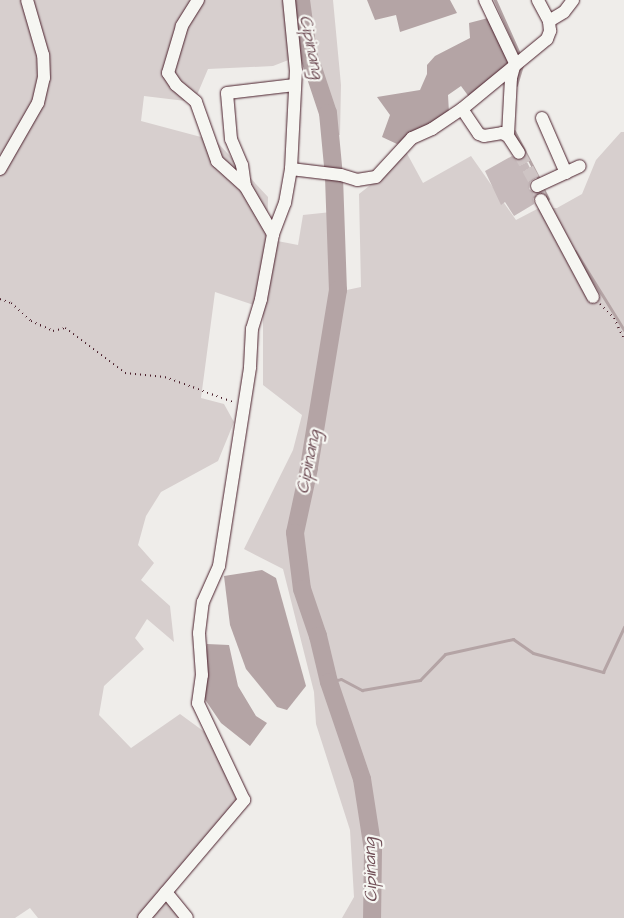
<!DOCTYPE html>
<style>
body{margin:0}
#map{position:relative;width:624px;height:918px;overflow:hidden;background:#efedea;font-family:"Architects Daughter",sans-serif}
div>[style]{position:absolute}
.green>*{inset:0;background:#d7cfce}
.water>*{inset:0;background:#b4a4a5}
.stream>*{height:3px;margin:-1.5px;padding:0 1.5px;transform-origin:1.5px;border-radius:1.5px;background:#b4a4a5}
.river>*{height:18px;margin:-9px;padding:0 9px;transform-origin:9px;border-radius:9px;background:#b4a4a5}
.building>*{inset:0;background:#c6babb}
.minor-tunnel>*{height:12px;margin-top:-6px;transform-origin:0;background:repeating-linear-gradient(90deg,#cec4c4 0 12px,transparent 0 18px)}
.path>*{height:2px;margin-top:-1px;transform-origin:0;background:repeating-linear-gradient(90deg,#4a1f2b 0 1px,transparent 0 5px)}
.roads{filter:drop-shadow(0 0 1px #4a1f2b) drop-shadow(0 0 1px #4a1f2b)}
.minor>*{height:12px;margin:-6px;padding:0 6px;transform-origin:6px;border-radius:6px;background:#f6f6f2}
span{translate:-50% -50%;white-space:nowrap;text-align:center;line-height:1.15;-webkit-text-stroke:4.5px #f6f6f2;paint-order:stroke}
.water-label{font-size:18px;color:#6f4e56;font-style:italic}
</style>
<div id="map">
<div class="green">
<div style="clip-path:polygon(0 0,333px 0,341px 85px,340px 135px,325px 135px,322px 107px,304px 54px,273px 66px,208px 69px,194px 102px,144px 96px,141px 121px,216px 141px,268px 197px,267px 239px,298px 245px,303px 215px,341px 211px,342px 291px,361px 287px,359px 194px,378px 179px,404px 148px,423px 183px,471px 156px,516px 220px,539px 208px,557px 208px,582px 194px,596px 160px,621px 132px,624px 132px,624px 918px,342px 918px,354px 897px,350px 830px,316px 724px,314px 692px,283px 569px,244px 549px,293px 450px,302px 415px,263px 385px,263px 308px,215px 292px,201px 398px,224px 404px,234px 422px,218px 461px,161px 492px,146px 516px,138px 545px,154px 563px,141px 580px,170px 606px,174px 642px,147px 619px,135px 638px,144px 649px,104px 686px,99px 715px,131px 748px,180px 714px,221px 744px,246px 802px,165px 894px,184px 918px,38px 918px,30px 908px,15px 918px,0 918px)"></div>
</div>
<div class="water">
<div style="clip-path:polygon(367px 0,450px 0,457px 13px,400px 32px,396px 15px,375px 20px)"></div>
<div style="clip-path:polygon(492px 17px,513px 56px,487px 90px,472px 101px,461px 86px,448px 95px,449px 113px,397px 144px,382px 137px,390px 115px,377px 97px,420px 90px,427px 74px,427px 65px,435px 56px,470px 38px,469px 23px)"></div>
<div style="clip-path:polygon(262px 570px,276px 578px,306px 686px,287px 710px,277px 707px,246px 669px,230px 625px,224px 576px)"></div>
<div style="clip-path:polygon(207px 644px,229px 645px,238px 686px,256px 716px,267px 723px,250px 746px,221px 723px,204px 698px)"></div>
</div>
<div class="stream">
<div style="left:495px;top:0;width:61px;rotate:65.9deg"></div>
<div style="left:516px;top:85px;width:21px;rotate:-73deg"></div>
<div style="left:514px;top:131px;width:56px;rotate:62.5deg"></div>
<div style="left:542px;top:187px;width:13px;rotate:63deg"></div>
<div style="left:575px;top:251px;width:93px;rotate:58.2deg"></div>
<div style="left:329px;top:682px;width:12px;rotate:-14deg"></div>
<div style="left:341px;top:679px;width:24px;rotate:28deg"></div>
<div style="left:362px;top:690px;width:59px;rotate:-9.8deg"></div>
<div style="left:420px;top:680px;width:36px;rotate:-46deg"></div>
<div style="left:445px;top:654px;width:70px;rotate:-12.4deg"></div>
<div style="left:513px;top:639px;width:24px;rotate:35deg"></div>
<div style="left:533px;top:653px;width:73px;rotate:15.2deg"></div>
<div style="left:603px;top:672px;width:50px;rotate:-65deg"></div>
</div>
<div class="river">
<div style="left:301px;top:0;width:53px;rotate:82.5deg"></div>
<div style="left:308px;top:53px;width:63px;rotate:71.6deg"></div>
<div style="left:328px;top:113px;width:64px;rotate:84.6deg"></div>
<div style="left:334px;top:177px;width:113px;rotate:88deg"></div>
<div style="left:338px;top:290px;width:180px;rotate:99.3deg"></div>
<div style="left:309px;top:468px;width:66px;rotate:102.2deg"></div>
<div style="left:295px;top:533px;width:56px;rotate:82.9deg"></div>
<div style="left:302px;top:589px;width:50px;rotate:71.2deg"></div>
<div style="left:318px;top:636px;width:47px;rotate:76.6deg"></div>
<div style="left:329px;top:682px;width:102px;rotate:71.2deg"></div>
<div style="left:362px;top:779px;width:72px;rotate:81.2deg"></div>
<div style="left:373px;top:850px;width:68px;rotate:90.8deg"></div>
</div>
<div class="building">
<div style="clip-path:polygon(512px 156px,519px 161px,525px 158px,535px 178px,530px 182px,529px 189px,536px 194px,533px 199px,534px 204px,514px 216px,505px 202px,501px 205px,485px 171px)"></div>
</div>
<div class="minor-tunnel">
<div style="left:519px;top:153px;width:38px;rotate:61deg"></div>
<div style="left:537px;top:186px;width:15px;rotate:74deg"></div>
</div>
<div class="path">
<div style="left:0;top:299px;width:12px;rotate:20deg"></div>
<div style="left:11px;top:303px;width:27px;rotate:42deg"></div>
<div style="left:31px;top:321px;width:24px;rotate:24deg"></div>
<div style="left:53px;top:331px;width:12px;rotate:-14deg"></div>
<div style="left:65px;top:328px;width:75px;rotate:36.9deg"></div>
<div style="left:125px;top:373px;width:40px;rotate:5.7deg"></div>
<div style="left:165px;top:377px;width:72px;rotate:20.2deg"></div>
<div style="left:600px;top:304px;width:20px;rotate:45deg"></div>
<div style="left:614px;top:318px;width:23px;rotate:65deg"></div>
</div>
<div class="roads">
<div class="minor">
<div style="left:198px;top:0;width:31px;rotate:122deg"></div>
<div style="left:182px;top:26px;width:49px;rotate:106.6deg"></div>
<div style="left:168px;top:73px;width:14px;rotate:56deg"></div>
<div style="left:176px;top:85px;width:26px;rotate:40deg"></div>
<div style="left:196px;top:102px;width:63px;rotate:70.4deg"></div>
<div style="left:217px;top:161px;width:38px;rotate:42deg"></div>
<div style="left:245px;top:186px;width:56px;rotate:59.7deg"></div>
<div style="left:485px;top:0;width:70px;rotate:64.5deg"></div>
<div style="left:515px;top:63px;width:16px;rotate:105deg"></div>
<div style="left:511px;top:78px;width:58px;rotate:93deg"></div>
<div style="left:549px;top:21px;width:17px;rotate:-31deg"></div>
<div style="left:564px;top:12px;width:15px;rotate:-53deg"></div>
<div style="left:462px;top:109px;width:30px;rotate:56deg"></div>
<div style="left:479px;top:134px;width:5px;rotate:22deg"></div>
<div style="left:484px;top:136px;width:18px;rotate:-9deg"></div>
<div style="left:502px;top:133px;width:7px;rotate:27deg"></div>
<div style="left:508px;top:136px;width:20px;rotate:57deg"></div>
<div style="left:542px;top:118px;width:60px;rotate:66.4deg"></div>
<div style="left:0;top:169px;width:76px;rotate:-60.1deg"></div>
<div style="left:38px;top:103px;width:26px;rotate:-77deg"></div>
<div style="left:44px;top:78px;width:23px;rotate:-92deg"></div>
<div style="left:43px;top:55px;width:57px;rotate:-106.2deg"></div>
<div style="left:291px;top:169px;width:50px;rotate:6.8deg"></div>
<div style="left:341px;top:175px;width:17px;rotate:17deg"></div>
<div style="left:357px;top:180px;width:19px;rotate:-9deg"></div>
<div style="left:376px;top:177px;width:53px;rotate:-47.3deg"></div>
<div style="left:412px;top:138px;width:22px;rotate:-24deg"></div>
<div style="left:432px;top:129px;width:36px;rotate:-34deg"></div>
<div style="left:462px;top:109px;width:110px;rotate:-39.5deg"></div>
<div style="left:547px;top:39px;width:9px;rotate:-69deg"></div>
<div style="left:550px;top:31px;width:10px;rotate:-96deg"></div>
<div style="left:549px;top:21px;width:24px;rotate:-118deg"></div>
<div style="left:245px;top:186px;width:21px;rotate:-98deg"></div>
<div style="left:242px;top:165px;width:28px;rotate:-113deg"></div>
<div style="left:231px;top:139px;width:46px;rotate:-95deg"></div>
<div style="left:227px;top:93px;width:68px;rotate:-6.7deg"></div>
<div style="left:537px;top:186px;width:47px;rotate:-24.9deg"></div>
<div style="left:541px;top:200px;width:110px;rotate:61.8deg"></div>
<div style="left:166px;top:892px;width:33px;rotate:51deg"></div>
<div style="left:144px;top:918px;width:155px;rotate:-49.7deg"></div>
<div style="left:244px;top:800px;width:107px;rotate:-115.4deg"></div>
<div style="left:198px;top:703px;width:28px;rotate:-82deg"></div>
<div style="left:202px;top:675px;width:42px;rotate:-94.1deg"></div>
<div style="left:199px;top:633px;width:31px;rotate:-83deg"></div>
<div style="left:203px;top:602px;width:39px;rotate:-66deg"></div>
<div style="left:219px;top:566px;width:201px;rotate:-81.1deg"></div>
<div style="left:250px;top:367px;width:38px;rotate:-87deg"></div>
<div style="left:252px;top:329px;width:31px;rotate:-73deg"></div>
<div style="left:261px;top:299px;width:66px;rotate:-79.5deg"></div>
<div style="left:273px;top:234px;width:33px;rotate:-69deg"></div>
<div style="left:285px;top:203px;width:35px;rotate:-80deg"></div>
<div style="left:291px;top:169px;width:98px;rotate:-87.1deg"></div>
<div style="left:296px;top:71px;width:71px;rotate:-95.6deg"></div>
</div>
</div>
<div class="water-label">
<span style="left:311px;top:47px;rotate:78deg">Cipinang</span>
<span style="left:309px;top:462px;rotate:-79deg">Cipinang</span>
<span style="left:371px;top:870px;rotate:-92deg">Cipinang</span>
</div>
</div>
